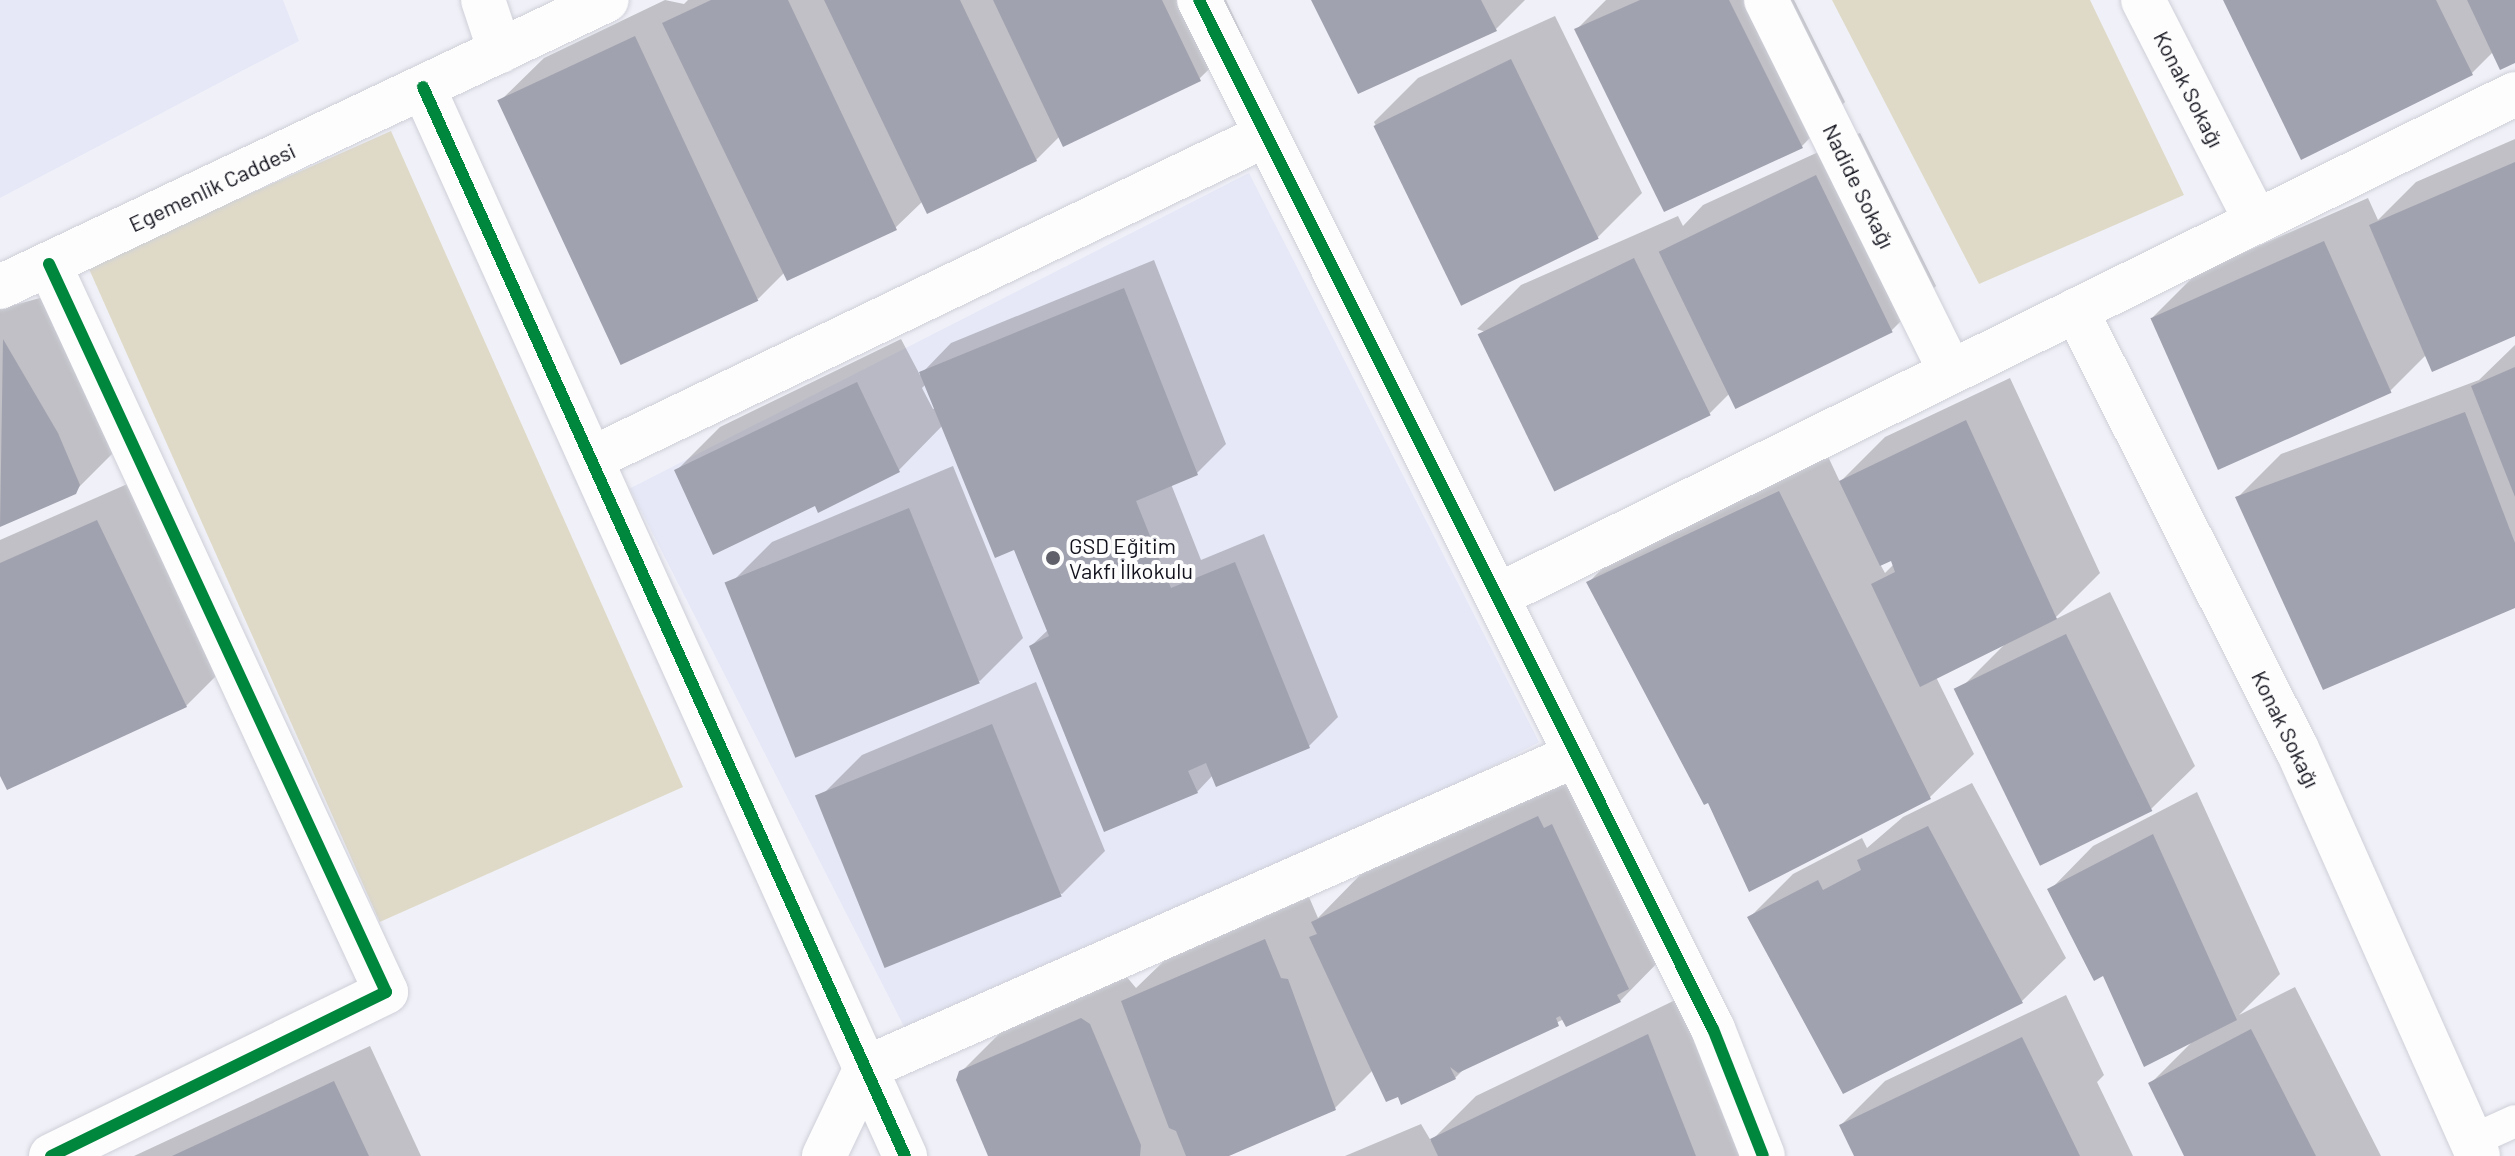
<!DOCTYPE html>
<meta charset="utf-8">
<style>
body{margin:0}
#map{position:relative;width:2515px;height:1156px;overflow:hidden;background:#f0f1f8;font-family:Barlow,sans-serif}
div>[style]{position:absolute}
.built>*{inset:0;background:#e6e8f7;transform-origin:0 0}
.green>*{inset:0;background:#dfdac8;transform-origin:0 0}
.shadow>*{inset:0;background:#0003}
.building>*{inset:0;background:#a1a2af;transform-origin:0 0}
.roads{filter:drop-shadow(0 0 2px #cecfd8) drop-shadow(0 0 2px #cecfd8)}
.lane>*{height:32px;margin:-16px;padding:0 16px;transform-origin:16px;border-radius:16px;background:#fdfdfe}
.street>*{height:44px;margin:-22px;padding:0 22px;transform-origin:22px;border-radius:22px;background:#fdfdfe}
.secondary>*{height:44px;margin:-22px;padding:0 22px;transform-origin:22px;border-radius:22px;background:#fdfdfe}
.cycleway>*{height:12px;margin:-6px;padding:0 6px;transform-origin:6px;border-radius:6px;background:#00873e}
.dots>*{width:22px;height:22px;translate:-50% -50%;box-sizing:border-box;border:4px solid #fdfdfd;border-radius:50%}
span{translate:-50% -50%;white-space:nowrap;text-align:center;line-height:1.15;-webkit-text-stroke:8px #fdfdfd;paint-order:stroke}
.street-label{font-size:22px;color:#12121d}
.poi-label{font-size:22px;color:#12121d}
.left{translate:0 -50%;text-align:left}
</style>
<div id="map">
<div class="built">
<div style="clip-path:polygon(0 0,283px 0,299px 41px,0 198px)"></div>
<div style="left:1249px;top:173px;width:639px;height:695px;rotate:63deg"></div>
</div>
<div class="green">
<div style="clip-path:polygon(1832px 0,2090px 0,2184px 195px,1979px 284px)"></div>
<div style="left:391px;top:131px;width:718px;height:332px;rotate:66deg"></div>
</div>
<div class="shadow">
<div style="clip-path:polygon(665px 0,684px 4px,688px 0,1226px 0,1243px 36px,1199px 79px,1060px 136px,1036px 160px,923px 201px,895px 228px,785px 272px,758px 299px,500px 101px,544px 58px)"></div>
<div style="clip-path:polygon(1314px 0,1525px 0,1496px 29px)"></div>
<div style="clip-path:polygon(1606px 0,1794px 0,1845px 102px,1802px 146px,1576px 30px)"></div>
<div style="clip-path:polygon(2225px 0,2515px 0,2515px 61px,2494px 51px,2471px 74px)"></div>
<div style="clip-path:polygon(1555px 16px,1642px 193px,1598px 237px,1462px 299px,1374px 122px,1418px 78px)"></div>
<div style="clip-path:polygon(1860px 133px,1936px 286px,1892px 330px,1739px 403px,1733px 390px,1710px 413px,1477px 329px,1521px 285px,1678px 216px,1683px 226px,1703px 205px)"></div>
<div style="clip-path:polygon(2515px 139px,2515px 334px,2427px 354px,2390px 391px,2219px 467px,2153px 317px,2197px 273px,2368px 198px,2378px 220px,2416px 182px)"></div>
<div style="clip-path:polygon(evenodd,1154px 260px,1226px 444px,1197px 473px,1171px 484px,1201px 560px,1264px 534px,1338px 717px,1308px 747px,1213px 775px,1197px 792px,1031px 646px,1049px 629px,1015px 548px,943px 425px,899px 470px,816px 503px,676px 471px,720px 427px,901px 339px,920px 375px,951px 343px,1154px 260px,926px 384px,936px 408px,933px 409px,922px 388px,926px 384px)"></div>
<div style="clip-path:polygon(47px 296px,119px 447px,74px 492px,0 526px,0 309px)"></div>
<div style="clip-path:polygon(2515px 345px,2515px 605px,2238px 497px,2281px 454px,2479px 380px)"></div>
<div style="clip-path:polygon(evenodd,2010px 378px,2100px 573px,2052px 621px,2110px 592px,2195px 766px,2151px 809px,1957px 692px,2007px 642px,1936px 677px,1974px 754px,1930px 797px,1709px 801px,1589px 582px,1632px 538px,1824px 448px,1840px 482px,1885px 437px,2010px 378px,1892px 558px,1894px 564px,1885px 573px,1880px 564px,1892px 558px)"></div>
<div style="clip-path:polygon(953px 466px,1023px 638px,980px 681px,729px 585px,772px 542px)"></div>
<div style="clip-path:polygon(141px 478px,230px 662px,186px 706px,0 771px,0 540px)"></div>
<div style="clip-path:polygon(1036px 682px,1105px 851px,1062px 894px,818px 799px,862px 755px)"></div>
<div style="clip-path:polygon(1587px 769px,1667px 953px,1620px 1001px,1562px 1020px,1465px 1068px,1455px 1078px,1399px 1094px,1373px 1070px,1335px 1108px,1224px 1156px,991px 1156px,961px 1072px,1005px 1028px,1126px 976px,1136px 988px,1167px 958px,1309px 897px,1318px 918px,1361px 874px)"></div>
<div style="clip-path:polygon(1972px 783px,2066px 958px,2022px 1001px,1749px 918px,1793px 874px,1862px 838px,1867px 848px,1903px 817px)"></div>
<div style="clip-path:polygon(2197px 792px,2280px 974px,2239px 1015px,2295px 987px,2381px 1156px,2187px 1156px,2150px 1084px,2193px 1041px,2104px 973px,2050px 890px,2093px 846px)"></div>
<div style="clip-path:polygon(1692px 992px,1756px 1156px,1345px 1156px,1421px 1124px,1431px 1141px,1476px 1096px)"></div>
<div style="clip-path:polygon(2066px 995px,2104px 1075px,2097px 1082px,2133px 1156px,1857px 1156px,1841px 1125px,1885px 1081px)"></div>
<div style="clip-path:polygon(370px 1046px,421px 1156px,134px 1156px)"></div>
</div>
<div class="building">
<div style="clip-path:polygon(711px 0,788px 0,897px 230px,787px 281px,662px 23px)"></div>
<div style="clip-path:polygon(824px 0,960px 0,1037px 161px,927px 214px)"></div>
<div style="clip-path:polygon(993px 0,1162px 0,1201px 81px,1063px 147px)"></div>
<div style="clip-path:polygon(1311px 0,1481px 0,1497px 31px,1358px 94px)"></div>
<div style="clip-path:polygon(1640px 0,1729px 0,1803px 148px,1664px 212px,1574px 29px)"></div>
<div style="clip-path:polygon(2223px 0,2436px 0,2473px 75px,2301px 160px)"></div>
<div style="clip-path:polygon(2467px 0,2515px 0,2515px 63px,2500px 70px)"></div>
<div style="left:635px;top:36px;width:292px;height:152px;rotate:65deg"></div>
<div style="left:1511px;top:59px;width:200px;height:153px;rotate:64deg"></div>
<div style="clip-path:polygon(2515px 162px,2515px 336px,2432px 372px,2369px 225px)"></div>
<div style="left:1816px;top:175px;width:175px;height:175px;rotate:64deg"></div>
<div style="left:2324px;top:241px;width:166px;height:190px;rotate:66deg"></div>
<div style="left:1634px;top:258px;width:175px;height:174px;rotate:64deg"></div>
<div style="clip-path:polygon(1124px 288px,1198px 475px,1136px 501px,1171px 588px,1235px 562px,1310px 748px,1216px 787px,1206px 763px,1188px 771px,1198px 793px,1104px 832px,1029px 646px,1049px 636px,1014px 550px,995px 558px,919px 372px)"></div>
<div style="clip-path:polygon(3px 339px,58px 433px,80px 485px,76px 494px,0 527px)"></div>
<div style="clip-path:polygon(2515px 367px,2515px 497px,2471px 386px)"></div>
<div style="clip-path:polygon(857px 382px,900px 472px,818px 513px,815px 506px,713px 555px,674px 470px)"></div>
<div style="clip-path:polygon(2465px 412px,2515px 543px,2515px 608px,2323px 690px,2235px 497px)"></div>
<div style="clip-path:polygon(1966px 420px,2057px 619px,1920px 687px,1871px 584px,1895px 572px,1891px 561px,1880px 566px,1839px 481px)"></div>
<div style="clip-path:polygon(1779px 491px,1931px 799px,1749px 892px,1708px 803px,1704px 805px,1586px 582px)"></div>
<div style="left:909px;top:508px;width:189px;height:199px;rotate:68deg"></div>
<div style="clip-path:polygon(97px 520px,187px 707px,7px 790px,0 776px,0 563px)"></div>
<div style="left:2066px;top:634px;width:197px;height:125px;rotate:64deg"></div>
<div style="left:992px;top:724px;width:186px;height:191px;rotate:68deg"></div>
<div style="clip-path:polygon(1538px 816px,1544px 828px,1552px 824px,1629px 989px,1617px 995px,1621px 1002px,1566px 1027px,1560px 1016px,1556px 1018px,1559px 1026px,1458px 1073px,1450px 1067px,1456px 1079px,1401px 1105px,1398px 1097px,1386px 1102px,1309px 937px,1317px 934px,1311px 922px)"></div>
<div style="clip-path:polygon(1928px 826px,2023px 1003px,1843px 1094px,1747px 917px,1818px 880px,1823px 890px,1861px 870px,1857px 860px)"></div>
<div style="clip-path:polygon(2153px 834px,2237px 1020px,2144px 1067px,2103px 976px,2094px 981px,2047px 889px)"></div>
<div style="clip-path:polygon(1265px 939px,1281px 978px,1288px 979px,1336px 1110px,1229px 1156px,1186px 1156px,1176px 1131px,1169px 1128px,1121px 1001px)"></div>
<div style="clip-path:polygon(1081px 1018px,1090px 1024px,1141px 1145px,1140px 1156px,988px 1156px,956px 1080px,959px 1071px)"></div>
<div style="clip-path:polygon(2251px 1029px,2316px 1156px,2184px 1156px,2148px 1083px)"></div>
<div style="clip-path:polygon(1648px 1034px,1696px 1156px,1438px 1156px,1430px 1139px)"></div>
<div style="clip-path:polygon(2022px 1037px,2080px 1156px,1854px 1156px,1839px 1125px)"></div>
<div style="clip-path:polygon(334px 1081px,369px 1156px,172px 1156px)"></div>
</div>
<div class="roads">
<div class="lane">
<div style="left:2471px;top:1141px;width:48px;rotate:-24.4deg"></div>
</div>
<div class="street">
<div style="left:483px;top:0;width:54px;rotate:71.6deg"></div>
<div style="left:1199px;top:0;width:1150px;rotate:63.46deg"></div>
<div style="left:1713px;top:1029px;width:136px;rotate:68.5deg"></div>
<div style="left:1766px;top:0;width:415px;rotate:63.6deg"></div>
<div style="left:2143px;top:0;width:248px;rotate:62.9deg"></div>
<div style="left:423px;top:87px;width:1173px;rotate:65.73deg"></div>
<div style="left:49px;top:264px;width:802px;rotate:65.16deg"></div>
<div style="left:386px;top:992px;width:373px;rotate:153.9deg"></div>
<div style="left:2076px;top:310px;width:491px;rotate:63.3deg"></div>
<div style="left:2297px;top:749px;width:445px;rotate:66deg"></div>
<div style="left:591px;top:459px;width:749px;rotate:-25.64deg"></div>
<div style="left:1497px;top:596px;width:1135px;rotate:-26.25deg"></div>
<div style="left:824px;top:1156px;width:98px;rotate:-64.5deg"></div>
<div style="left:866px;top:1068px;width:776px;rotate:-23.79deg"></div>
</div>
<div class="secondary">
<div style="left:0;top:287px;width:671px;rotate:-25.31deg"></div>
</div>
</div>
<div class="cycleway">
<div style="left:1199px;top:0;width:1150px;rotate:63.46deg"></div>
<div style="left:1713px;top:1029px;width:136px;rotate:68.5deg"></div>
<div style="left:423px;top:87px;width:1173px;rotate:65.73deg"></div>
<div style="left:49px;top:264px;width:802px;rotate:65.16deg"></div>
<div style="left:386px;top:992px;width:373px;rotate:153.9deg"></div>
</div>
<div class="dots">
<div style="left:1053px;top:558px;background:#60606a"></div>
</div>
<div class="street-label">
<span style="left:2189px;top:89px;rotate:63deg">Konak Sokağı</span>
<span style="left:1859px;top:186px;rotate:64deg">Nadide Sokağı</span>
<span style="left:212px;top:187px;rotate:-25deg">Egemenlik Caddesi</span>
<span style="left:2286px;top:729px;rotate:64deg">Konak Sokağı</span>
</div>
<div class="poi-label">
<span class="left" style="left:1069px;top:558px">GSD Eğitim<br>Vakfı İlkokulu</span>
</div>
</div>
